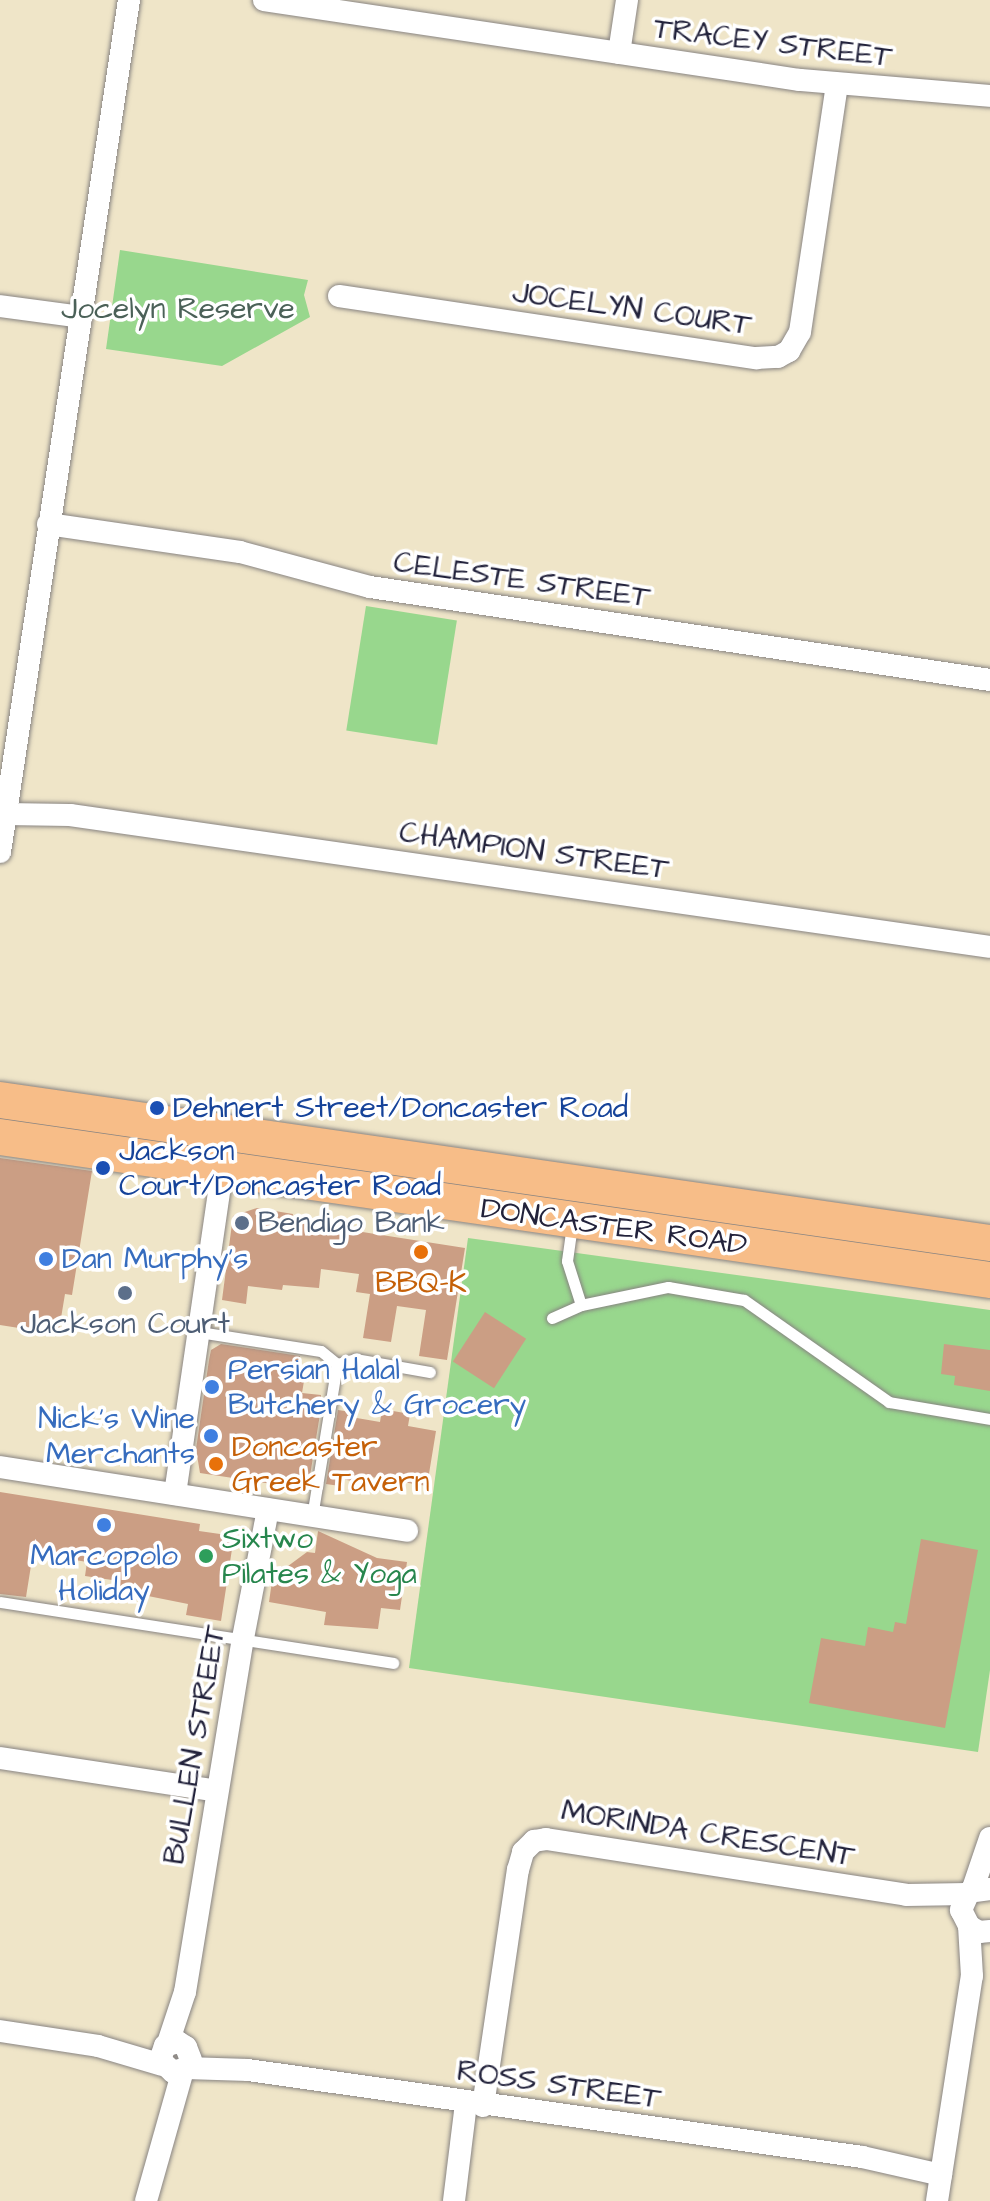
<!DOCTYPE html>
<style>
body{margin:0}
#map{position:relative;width:990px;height:2201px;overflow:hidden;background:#efe5c8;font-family:"Architects Daughter",sans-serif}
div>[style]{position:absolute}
.green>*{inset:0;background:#98d78d;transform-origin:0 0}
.building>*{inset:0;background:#cb9e84;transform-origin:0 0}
.roads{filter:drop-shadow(0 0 2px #888482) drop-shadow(0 0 2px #888482)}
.service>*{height:11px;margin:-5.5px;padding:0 5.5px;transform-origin:5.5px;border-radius:5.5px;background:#fff}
.minor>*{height:22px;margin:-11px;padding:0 11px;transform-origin:11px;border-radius:11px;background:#fff}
.primary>*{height:36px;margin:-18px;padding:0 18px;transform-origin:18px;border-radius:18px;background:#f7bd88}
.dots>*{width:22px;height:22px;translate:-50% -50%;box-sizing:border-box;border:4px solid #fff;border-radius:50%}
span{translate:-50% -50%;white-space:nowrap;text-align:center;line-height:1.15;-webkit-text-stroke:7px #fff;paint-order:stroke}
.street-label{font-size:30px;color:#22223b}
.park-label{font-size:30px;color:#4b6158}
.transit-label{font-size:30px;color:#164399}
.left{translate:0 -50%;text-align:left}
.service-label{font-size:30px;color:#4e5e75}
.shop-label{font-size:30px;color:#366cbe}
.right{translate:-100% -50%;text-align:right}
.food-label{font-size:30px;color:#c56008}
.leisure-label{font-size:30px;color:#27864d}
</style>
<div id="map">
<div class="green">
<div style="clip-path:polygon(120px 250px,308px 280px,304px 295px,310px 317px,222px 366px,106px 349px)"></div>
<div style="left:366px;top:606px;width:92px;height:126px;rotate:9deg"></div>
<div style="clip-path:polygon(468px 1238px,990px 1310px,990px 1670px,978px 1752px,409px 1668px)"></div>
</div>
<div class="building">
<div style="clip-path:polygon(0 1158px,92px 1171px,72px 1295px,65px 1294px,59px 1330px,39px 1327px,38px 1331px,0 1325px)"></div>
<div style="clip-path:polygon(257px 1208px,293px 1214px,292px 1221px,465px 1248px,447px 1360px,419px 1356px,426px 1310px,397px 1306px,391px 1342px,363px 1338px,370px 1294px,356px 1292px,359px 1274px,321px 1269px,319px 1288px,283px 1285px,282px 1290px,248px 1286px,246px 1304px,222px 1300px,233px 1216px)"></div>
<div style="left:485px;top:1312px;width:49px;height:59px;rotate:33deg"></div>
<div style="clip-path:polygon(221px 1344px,300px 1356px,297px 1374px,305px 1375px,302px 1393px,321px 1395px,321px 1408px,309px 1482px,299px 1488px,200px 1473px,196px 1449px,209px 1360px,211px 1350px)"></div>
<div style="clip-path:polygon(944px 1344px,990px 1350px,990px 1391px,954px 1385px,955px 1376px,941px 1374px)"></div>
<div style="clip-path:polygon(382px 1409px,410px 1414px,408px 1426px,436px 1431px,427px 1486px,371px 1477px,370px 1484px,341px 1479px,340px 1486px,326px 1484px,338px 1410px,351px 1412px,351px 1417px,380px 1422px)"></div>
<div style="clip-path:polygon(0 1492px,200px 1524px,199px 1531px,234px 1536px,221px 1621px,186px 1615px,188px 1604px,118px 1590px,119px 1581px,85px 1576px,87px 1562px,33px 1553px,26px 1597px,0 1594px)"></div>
<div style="clip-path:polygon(318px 1531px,377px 1558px,407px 1562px,400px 1610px,381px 1608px,378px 1629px,324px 1625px,326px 1612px,269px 1602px,274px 1567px,284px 1569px,307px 1552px,315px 1553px)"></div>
<div style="clip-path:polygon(921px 1539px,978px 1550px,945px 1728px,809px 1703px,821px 1638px,865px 1646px,868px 1627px,893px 1632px,895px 1622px,906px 1624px)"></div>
</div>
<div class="roads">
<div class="service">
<div style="left:572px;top:1225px;width:36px;rotate:98deg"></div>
<div style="left:567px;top:1261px;width:46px;rotate:72.3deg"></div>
<div style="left:552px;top:1318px;width:32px;rotate:-24deg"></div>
<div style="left:581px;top:1305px;width:89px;rotate:-11.7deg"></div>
<div style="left:668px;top:1287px;width:77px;rotate:9.7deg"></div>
<div style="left:744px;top:1300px;width:177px;rotate:35.1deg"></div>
<div style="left:889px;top:1402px;width:102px;rotate:9.6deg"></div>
<div style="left:199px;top:1332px;width:123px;rotate:8.9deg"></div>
<div style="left:321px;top:1351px;width:21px;rotate:39deg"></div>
<div style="left:337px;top:1364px;width:154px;rotate:99.3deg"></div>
<div style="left:337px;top:1364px;width:20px;rotate:-15deg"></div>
<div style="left:356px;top:1359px;width:75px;rotate:10deg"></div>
<div style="left:0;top:1602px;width:398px;rotate:8.8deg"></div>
</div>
<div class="minor">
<div style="left:264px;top:0;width:542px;rotate:8.49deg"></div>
<div style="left:800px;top:80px;width:191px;rotate:4.8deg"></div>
<div style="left:619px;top:53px;width:54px;rotate:-81.4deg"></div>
<div style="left:339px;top:296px;width:422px;rotate:8.5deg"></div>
<div style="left:756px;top:358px;width:22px;rotate:-3deg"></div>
<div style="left:778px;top:357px;width:13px;rotate:-29deg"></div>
<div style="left:789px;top:351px;width:22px;rotate:-60deg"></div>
<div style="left:800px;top:332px;width:251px;rotate:-81.5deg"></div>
<div style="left:0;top:306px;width:82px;rotate:7.7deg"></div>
<div style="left:48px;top:524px;width:194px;rotate:8.3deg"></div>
<div style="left:240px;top:552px;width:135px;rotate:15.1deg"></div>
<div style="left:370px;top:587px;width:627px;rotate:8.53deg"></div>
<div style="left:5px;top:814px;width:65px;rotate:0.9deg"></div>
<div style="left:70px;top:815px;width:929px;rotate:8.16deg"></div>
<div style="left:0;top:852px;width:862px;rotate:-81.39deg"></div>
<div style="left:0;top:1467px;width:412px;rotate:8.9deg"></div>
<div style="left:175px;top:1494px;width:341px;rotate:-81.7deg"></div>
<div style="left:0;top:1758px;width:219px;rotate:8.6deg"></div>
<div style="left:990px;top:1889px;width:21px;rotate:172deg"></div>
<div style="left:969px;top:1892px;width:20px;rotate:114deg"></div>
<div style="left:961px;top:1910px;width:18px;rotate:63deg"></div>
<div style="left:969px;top:1926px;width:12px;rotate:31deg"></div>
<div style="left:979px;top:1932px;width:11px;rotate:-5deg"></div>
<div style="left:972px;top:1891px;width:56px;rotate:-71.2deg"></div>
<div style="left:0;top:2031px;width:99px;rotate:8.7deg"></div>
<div style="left:98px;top:2046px;width:67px;rotate:16.5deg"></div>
<div style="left:168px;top:2043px;width:54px;rotate:-71.6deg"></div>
<div style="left:185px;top:1992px;width:359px;rotate:-80.7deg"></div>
<div style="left:243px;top:1638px;width:131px;rotate:-79deg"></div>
<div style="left:186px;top:2068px;width:9px;rotate:-58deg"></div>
<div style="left:191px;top:2060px;width:14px;rotate:-111deg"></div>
<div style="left:186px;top:2047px;width:9px;rotate:-148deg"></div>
<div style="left:178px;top:2042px;width:14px;rotate:163deg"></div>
<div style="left:165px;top:2046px;width:15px;rotate:110deg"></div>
<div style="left:160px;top:2060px;width:18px;rotate:43deg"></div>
<div style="left:173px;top:2072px;width:14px;rotate:-17deg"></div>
<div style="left:186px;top:2068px;width:62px;rotate:1.8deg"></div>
<div style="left:248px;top:2070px;width:620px;rotate:8.06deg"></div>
<div style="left:862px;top:2157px;width:81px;rotate:12.8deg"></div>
<div style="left:483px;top:2106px;width:239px;rotate:-81.6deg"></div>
<div style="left:518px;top:1870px;width:19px;rotate:-74deg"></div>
<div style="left:523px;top:1852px;width:16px;rotate:-45deg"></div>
<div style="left:534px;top:1841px;width:12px;rotate:-9deg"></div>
<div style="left:546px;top:1839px;width:364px;rotate:8.8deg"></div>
<div style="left:906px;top:1895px;width:62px;rotate:-0.9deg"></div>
<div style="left:146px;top:2201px;width:136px;rotate:-74.2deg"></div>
<div style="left:454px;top:2201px;width:99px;rotate:-83deg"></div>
<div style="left:937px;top:2201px;width:228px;rotate:-81.2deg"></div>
<div style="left:972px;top:1976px;width:50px;rotate:-93.4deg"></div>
</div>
<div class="primary">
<div style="left:0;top:1100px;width:1000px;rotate:8.22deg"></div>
<div style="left:0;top:1137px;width:1000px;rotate:8.22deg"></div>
</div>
</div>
<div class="dots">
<div style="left:157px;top:1108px;background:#1a4fb4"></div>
<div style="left:103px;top:1168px;background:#1a4fb4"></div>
<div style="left:242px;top:1223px;background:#5c6f8a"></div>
<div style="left:421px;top:1252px;background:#e8710a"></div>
<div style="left:46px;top:1259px;background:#3f7fe0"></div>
<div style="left:125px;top:1293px;background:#5c6f8a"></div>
<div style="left:212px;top:1387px;background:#3f7fe0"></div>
<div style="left:211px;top:1436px;background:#3f7fe0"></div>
<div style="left:216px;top:1464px;background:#e8710a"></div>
<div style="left:104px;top:1525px;background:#3f7fe0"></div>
<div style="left:206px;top:1556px;background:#2e9e5b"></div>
</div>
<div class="street-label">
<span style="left:773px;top:43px;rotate:7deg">TRACEY STREET</span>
<span style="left:632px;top:309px;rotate:8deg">JOCELYN COURT</span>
<span style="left:522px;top:580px;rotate:8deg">CELESTE STREET</span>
<span style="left:534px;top:851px;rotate:8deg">CHAMPION STREET</span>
<span style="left:614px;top:1227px;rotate:8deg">DONCASTER ROAD</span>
<span style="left:195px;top:1745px;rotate:-80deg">BULLEN STREET</span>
<span style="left:708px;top:1834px;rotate:9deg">MORINDA CRESCENT</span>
<span style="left:559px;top:2085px;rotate:8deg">ROSS STREET</span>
</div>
<div class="park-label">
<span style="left:178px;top:309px">Jocelyn Reserve</span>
</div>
<div class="transit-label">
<span class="left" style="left:173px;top:1108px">Dehnert Street/Doncaster Road</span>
<span class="left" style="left:119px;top:1168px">Jackson<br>Court/Doncaster Road</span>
</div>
<div class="service-label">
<span class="left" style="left:258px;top:1223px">Bendigo Bank</span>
<span style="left:125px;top:1324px">Jackson Court</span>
</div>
<div class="shop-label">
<span class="left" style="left:62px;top:1259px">Dan Murphy's</span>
<span class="left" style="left:228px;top:1387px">Persian Halal<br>Butchery &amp; Grocery</span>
<span class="right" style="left:195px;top:1436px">Nick's Wine<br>Merchants</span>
<span style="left:104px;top:1573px">Marcopolo<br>Holiday</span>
</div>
<div class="food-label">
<span style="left:421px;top:1283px">BBQ-K</span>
<span class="left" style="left:232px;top:1464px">Doncaster<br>Greek Tavern</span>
</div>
<div class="leisure-label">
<span class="left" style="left:222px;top:1556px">Sixtwo<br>Pilates &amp; Yoga</span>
</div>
</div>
